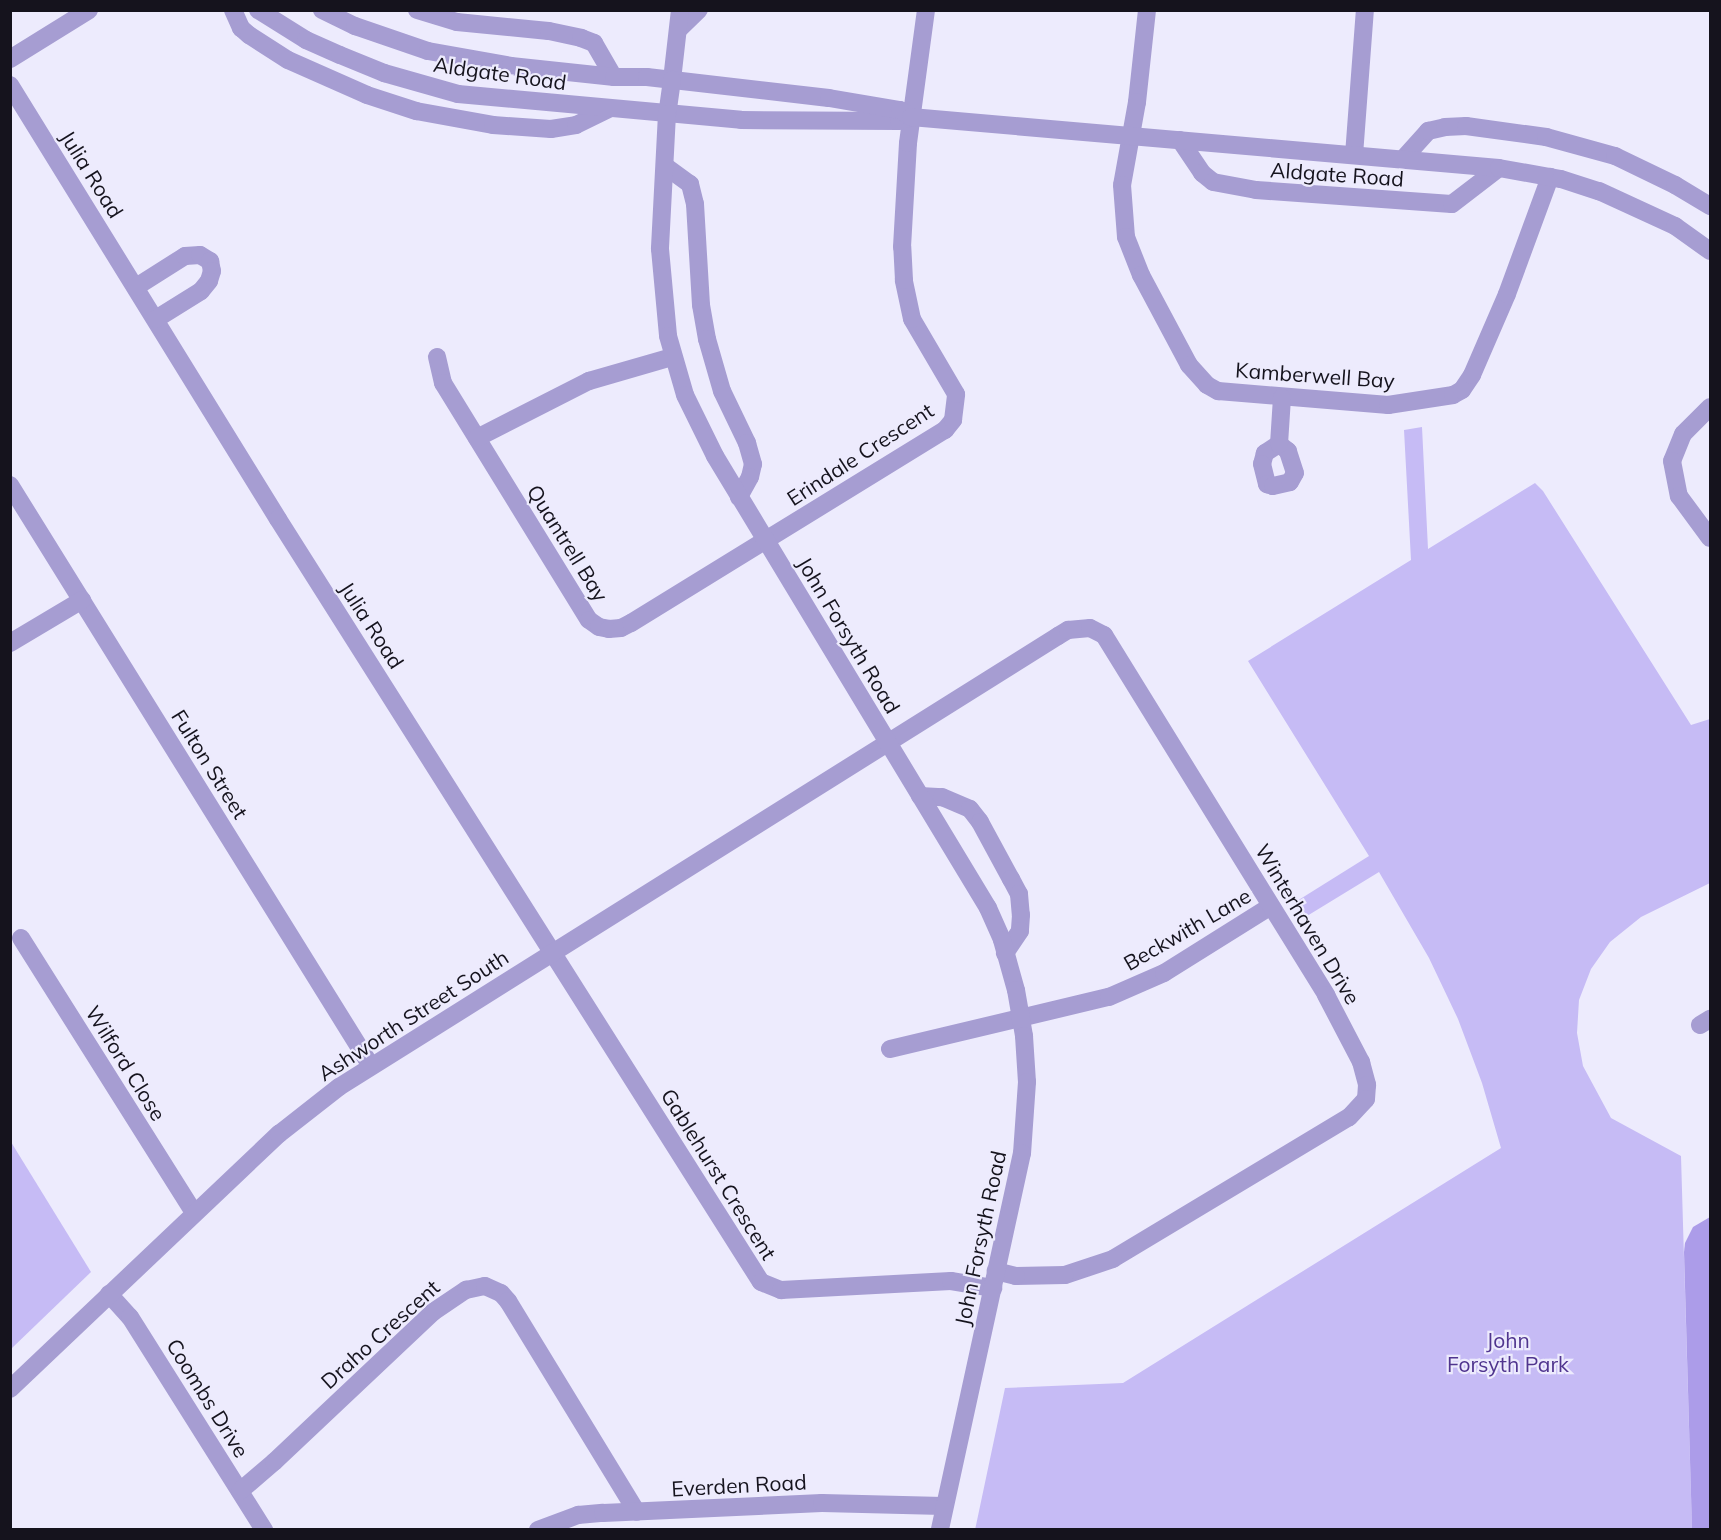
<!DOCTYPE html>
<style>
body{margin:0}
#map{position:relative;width:1721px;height:1540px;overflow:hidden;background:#edebfd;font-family:Mulish,sans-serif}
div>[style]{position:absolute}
.green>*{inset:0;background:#c6bbf5}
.water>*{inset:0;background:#ac9ce9}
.minor>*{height:18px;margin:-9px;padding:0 9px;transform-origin:9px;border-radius:9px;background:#a69dd2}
.tertiary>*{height:18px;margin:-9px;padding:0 9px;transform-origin:9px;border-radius:9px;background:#a69dd2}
span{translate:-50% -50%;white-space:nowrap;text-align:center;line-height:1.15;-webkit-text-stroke:4.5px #edebfd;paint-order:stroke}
.street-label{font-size:21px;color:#15131d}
.park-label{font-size:21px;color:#50358f}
.frame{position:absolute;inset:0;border:12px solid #15131d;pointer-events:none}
</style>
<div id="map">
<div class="green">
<div style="clip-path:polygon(1422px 427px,1428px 549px,1535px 483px,1543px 491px,1691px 725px,1710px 719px,1710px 883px,1641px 917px,1610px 942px,1591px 969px,1579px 1000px,1577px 1033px,1583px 1066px,1611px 1118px,1681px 1156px,1692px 1529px,975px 1530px,1005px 1388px,1123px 1383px,1501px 1148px,1482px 1083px,1458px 1019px,1429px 958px,1379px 872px,1307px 916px,1297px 901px,1369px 856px,1248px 661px,1411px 560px,1404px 430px)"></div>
<div style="clip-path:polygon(11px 1142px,91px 1272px,11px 1349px,10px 1349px)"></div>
</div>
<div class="water">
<div style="clip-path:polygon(1710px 1217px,1710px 1529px,1692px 1529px,1684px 1252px,1685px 1243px,1693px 1227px)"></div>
</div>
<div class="minor">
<div style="left:233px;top:10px;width:20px;rotate:66deg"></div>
<div style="left:241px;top:28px;width:11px;rotate:41deg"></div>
<div style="left:249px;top:35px;width:46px;rotate:32.7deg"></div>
<div style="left:288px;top:60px;width:86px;rotate:23.9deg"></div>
<div style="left:367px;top:95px;width:52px;rotate:18.1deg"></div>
<div style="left:416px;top:111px;width:78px;rotate:10.3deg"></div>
<div style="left:493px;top:125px;width:58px;rotate:3.9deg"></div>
<div style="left:551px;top:129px;width:25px;rotate:-9deg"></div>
<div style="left:576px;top:125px;width:37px;rotate:-26deg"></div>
<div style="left:417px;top:10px;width:42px;rotate:16.7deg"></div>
<div style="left:457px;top:22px;width:92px;rotate:5.6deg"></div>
<div style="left:549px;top:31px;width:33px;rotate:12deg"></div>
<div style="left:581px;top:38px;width:14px;rotate:21deg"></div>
<div style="left:594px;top:43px;width:39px;rotate:60deg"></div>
<div style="left:1147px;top:10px;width:93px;rotate:96.2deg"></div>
<div style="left:1137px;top:102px;width:84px;rotate:100.2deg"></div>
<div style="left:1122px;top:185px;width:52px;rotate:85.6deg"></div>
<div style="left:1126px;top:237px;width:41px;rotate:68.5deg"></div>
<div style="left:1141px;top:275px;width:102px;rotate:61.9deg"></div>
<div style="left:1189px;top:365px;width:27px;rotate:48deg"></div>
<div style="left:1207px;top:385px;width:13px;rotate:29deg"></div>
<div style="left:1218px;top:391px;width:171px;rotate:4.7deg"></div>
<div style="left:1388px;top:405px;width:66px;rotate:-8.7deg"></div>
<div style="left:1453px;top:395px;width:10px;rotate:-29deg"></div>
<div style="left:1462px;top:390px;width:18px;rotate:-56deg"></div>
<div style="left:1472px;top:375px;width:88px;rotate:-66.6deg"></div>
<div style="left:1507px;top:294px;width:125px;rotate:-69.8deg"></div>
<div style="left:678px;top:30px;width:29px;rotate:-44deg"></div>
<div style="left:10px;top:59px;width:93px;rotate:-31.8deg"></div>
<div style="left:672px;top:80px;width:70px;rotate:-83.5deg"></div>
<div style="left:10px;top:85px;width:510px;rotate:58.3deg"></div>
<div style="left:278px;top:519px;width:903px;rotate:57.67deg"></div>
<div style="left:761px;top:1282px;width:22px;rotate:22deg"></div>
<div style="left:781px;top:1290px;width:170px;rotate:-3deg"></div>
<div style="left:951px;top:1281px;width:43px;rotate:9.5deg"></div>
<div style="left:1180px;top:140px;width:40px;rotate:56deg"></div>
<div style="left:1202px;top:173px;width:14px;rotate:39deg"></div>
<div style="left:1213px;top:182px;width:44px;rotate:10.5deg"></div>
<div style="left:1256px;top:190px;width:196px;rotate:4.1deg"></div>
<div style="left:1452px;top:204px;width:59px;rotate:-37.5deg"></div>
<div style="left:1354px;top:155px;width:145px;rotate:-85.7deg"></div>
<div style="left:1403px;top:159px;width:38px;rotate:-48deg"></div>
<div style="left:1428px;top:131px;width:17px;rotate:-13deg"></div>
<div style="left:1445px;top:127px;width:21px;rotate:-3deg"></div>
<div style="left:1466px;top:126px;width:81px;rotate:7.8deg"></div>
<div style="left:1546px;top:137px;width:72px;rotate:15.4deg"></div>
<div style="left:1615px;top:156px;width:67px;rotate:25.8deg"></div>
<div style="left:1675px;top:185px;width:41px;rotate:31deg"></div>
<div style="left:665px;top:166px;width:31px;rotate:36deg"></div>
<div style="left:690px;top:184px;width:21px;rotate:76deg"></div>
<div style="left:695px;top:204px;width:101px;rotate:86.6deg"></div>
<div style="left:701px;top:305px;width:35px;rotate:80deg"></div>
<div style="left:707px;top:339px;width:54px;rotate:73.9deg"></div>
<div style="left:722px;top:391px;width:58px;rotate:64.3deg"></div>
<div style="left:747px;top:443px;width:22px;rotate:74deg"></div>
<div style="left:753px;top:464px;width:13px;rotate:103deg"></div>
<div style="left:750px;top:477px;width:23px;rotate:119deg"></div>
<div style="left:136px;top:287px;width:58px;rotate:-32.3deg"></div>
<div style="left:185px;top:256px;width:15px;rotate:-4deg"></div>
<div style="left:200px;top:255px;width:12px;rotate:31deg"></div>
<div style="left:210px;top:261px;width:10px;rotate:79deg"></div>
<div style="left:212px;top:271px;width:10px;rotate:107deg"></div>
<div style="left:209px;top:281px;width:13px;rotate:129deg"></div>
<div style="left:201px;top:291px;width:53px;rotate:148.1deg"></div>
<div style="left:437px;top:357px;width:27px;rotate:77deg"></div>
<div style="left:443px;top:383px;width:278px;rotate:58.4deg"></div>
<div style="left:589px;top:620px;width:12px;rotate:35deg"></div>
<div style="left:599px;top:627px;width:10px;rotate:11deg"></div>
<div style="left:609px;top:629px;width:12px;rotate:-5deg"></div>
<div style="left:621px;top:628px;width:11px;rotate:-27deg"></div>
<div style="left:631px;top:623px;width:369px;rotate:-31.6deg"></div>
<div style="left:945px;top:430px;width:13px;rotate:-51deg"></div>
<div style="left:953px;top:420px;width:26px;rotate:-83deg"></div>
<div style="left:956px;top:394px;width:87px;rotate:-120.4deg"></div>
<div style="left:912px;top:319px;width:40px;rotate:-102deg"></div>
<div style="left:904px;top:280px;width:33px;rotate:-93deg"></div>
<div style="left:902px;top:247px;width:104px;rotate:-86.7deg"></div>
<div style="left:908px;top:143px;width:134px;rotate:-82.3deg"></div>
<div style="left:1710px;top:407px;width:38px;rotate:135deg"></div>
<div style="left:1683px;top:434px;width:29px;rotate:112deg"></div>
<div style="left:1672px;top:461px;width:36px;rotate:79deg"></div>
<div style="left:1679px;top:496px;width:52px;rotate:53.6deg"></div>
<div style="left:477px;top:438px;width:126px;rotate:-27deg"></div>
<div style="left:589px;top:381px;width:86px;rotate:-16.1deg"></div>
<div style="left:1279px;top:444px;width:17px;rotate:147deg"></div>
<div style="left:1265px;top:453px;width:11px;rotate:105deg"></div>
<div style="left:1262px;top:464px;width:21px;rotate:76deg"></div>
<div style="left:1267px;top:484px;width:6px;rotate:18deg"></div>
<div style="left:1273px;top:486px;width:17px;rotate:-13deg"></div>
<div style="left:1290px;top:482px;width:10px;rotate:-61deg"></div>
<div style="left:1295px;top:473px;width:23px;rotate:-108deg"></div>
<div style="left:1288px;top:451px;width:11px;rotate:-142deg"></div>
<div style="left:1279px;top:444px;width:46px;rotate:-86.3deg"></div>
<div style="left:10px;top:485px;width:684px;rotate:58.15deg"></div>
<div style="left:10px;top:643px;width:84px;rotate:-30.8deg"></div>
<div style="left:920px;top:796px;width:22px;rotate:3deg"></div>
<div style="left:942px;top:797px;width:30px;rotate:23deg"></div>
<div style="left:970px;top:809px;width:16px;rotate:52deg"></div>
<div style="left:980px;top:822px;width:65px;rotate:61.5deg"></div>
<div style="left:1011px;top:879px;width:17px;rotate:62deg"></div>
<div style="left:1019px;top:894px;width:21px;rotate:85deg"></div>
<div style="left:1021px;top:915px;width:16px;rotate:94deg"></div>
<div style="left:1020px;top:931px;width:27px;rotate:124deg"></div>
<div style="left:21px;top:938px;width:325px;rotate:57.8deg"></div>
<div style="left:1700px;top:1025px;width:12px;rotate:-31deg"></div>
<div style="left:890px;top:1049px;width:225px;rotate:-13.4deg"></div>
<div style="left:1109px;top:997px;width:60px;rotate:-23.6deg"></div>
<div style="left:1164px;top:973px;width:126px;rotate:-32.1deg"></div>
<div style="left:109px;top:1294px;width:31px;rotate:48deg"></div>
<div style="left:130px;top:1317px;width:252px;rotate:57.8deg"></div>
<div style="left:10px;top:1389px;width:371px;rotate:-43.5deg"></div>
<div style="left:279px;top:1134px;width:76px;rotate:-38.1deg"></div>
<div style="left:339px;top:1087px;width:849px;rotate:-32.1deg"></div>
<div style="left:1058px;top:636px;width:12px;rotate:-31deg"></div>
<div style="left:1068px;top:630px;width:22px;rotate:-5deg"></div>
<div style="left:1090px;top:628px;width:16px;rotate:27deg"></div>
<div style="left:1104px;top:635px;width:423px;rotate:58.3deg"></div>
<div style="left:1326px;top:995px;width:76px;rotate:62.4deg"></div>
<div style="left:1361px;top:1062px;width:24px;rotate:75deg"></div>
<div style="left:1367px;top:1085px;width:14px;rotate:94deg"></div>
<div style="left:1366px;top:1099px;width:25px;rotate:133deg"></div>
<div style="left:1349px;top:1117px;width:275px;rotate:149deg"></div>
<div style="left:1113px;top:1259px;width:51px;rotate:161.6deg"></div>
<div style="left:1065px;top:1275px;width:49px;rotate:178.8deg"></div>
<div style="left:1016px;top:1276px;width:21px;rotate:-166deg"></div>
<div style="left:240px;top:1491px;width:45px;rotate:-40.5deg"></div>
<div style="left:274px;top:1462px;width:219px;rotate:-43.3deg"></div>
<div style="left:433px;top:1312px;width:40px;rotate:-34deg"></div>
<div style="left:466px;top:1290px;width:19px;rotate:-12deg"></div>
<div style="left:485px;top:1286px;width:17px;rotate:24deg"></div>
<div style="left:501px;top:1293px;width:11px;rotate:49deg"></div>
<div style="left:508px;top:1301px;width:247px;rotate:58.6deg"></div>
<div style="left:538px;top:1530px;width:43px;rotate:-20.6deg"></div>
<div style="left:578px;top:1515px;width:25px;rotate:-5deg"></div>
<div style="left:603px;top:1513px;width:219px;rotate:-2.6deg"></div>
<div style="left:822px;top:1503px;width:121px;rotate:1.4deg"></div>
</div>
<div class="tertiary">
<div style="left:258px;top:10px;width:57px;rotate:32deg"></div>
<div style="left:306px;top:40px;width:37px;rotate:24deg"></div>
<div style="left:340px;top:55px;width:48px;rotate:22.2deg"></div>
<div style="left:384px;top:73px;width:77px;rotate:15.8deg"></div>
<div style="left:458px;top:94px;width:284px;rotate:5.2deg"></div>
<div style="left:741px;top:120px;width:158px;rotate:0.4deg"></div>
<div style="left:899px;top:121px;width:13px;rotate:-18deg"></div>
<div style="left:322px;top:10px;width:37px;rotate:26deg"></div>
<div style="left:355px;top:26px;width:77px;rotate:18.9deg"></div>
<div style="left:428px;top:51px;width:84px;rotate:10.2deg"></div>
<div style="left:511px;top:66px;width:104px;rotate:6.1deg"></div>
<div style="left:614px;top:77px;width:33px"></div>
<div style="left:647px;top:77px;width:183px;rotate:6.6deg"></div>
<div style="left:829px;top:98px;width:72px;rotate:9.6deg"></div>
<div style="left:900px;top:110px;width:13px;rotate:32deg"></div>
<div style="left:911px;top:117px;width:590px;rotate:4.96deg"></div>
<div style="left:1499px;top:168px;width:63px;rotate:10.1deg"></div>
<div style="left:1561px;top:179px;width:40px;rotate:18deg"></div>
<div style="left:1599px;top:191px;width:84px;rotate:24.7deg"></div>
<div style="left:1675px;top:226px;width:43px;rotate:35.5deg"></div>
<div style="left:672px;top:80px;width:34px;rotate:98deg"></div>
<div style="left:667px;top:114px;width:135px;rotate:93deg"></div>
<div style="left:660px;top:249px;width:87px;rotate:84.7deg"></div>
<div style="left:668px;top:336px;width:61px;rotate:73.9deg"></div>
<div style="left:685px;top:395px;width:68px;rotate:63.8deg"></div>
<div style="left:715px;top:456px;width:528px;rotate:58.87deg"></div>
<div style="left:988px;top:908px;width:35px;rotate:66deg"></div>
<div style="left:1002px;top:940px;width:52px;rotate:74.4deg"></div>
<div style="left:1016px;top:990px;width:47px;rotate:80.1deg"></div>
<div style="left:1024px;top:1036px;width:46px;rotate:86.3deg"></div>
<div style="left:1027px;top:1082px;width:71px;rotate:94deg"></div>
<div style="left:1022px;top:1153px;width:386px;rotate:102.3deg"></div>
</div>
<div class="street-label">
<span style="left:500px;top:73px;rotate:8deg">Aldgate Road</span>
<span style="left:92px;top:174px;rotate:58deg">Julia Road</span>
<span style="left:1337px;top:174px;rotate:4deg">Aldgate Road</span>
<span style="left:1315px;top:375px;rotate:4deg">Kamberwell Bay</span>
<span style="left:860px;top:454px;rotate:-33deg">Erindale Crescent</span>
<span style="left:568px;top:543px;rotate:58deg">Quantrell Bay</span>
<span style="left:372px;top:625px;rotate:57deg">Julia Road</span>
<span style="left:849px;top:635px;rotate:59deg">John Forsyth Road</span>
<span style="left:210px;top:764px;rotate:58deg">Fulton Street</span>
<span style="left:1308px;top:924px;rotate:59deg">Winterhaven Drive</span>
<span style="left:1187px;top:929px;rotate:-30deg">Beckwith Lane</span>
<span style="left:413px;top:1015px;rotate:-33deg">Ashworth Street South</span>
<span style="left:126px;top:1063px;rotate:58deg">Wilford Close</span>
<span style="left:719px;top:1174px;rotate:58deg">Gablehurst Crescent</span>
<span style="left:980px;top:1238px;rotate:-78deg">John Forsyth Road</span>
<span style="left:380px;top:1334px;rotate:-42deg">Draho Crescent</span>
<span style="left:208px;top:1398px;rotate:58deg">Coombs Drive</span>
<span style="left:739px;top:1485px;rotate:-3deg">Everden Road</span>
</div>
<div class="park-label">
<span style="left:1508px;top:1352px">John<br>Forsyth Park</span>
</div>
<div class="frame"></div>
</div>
